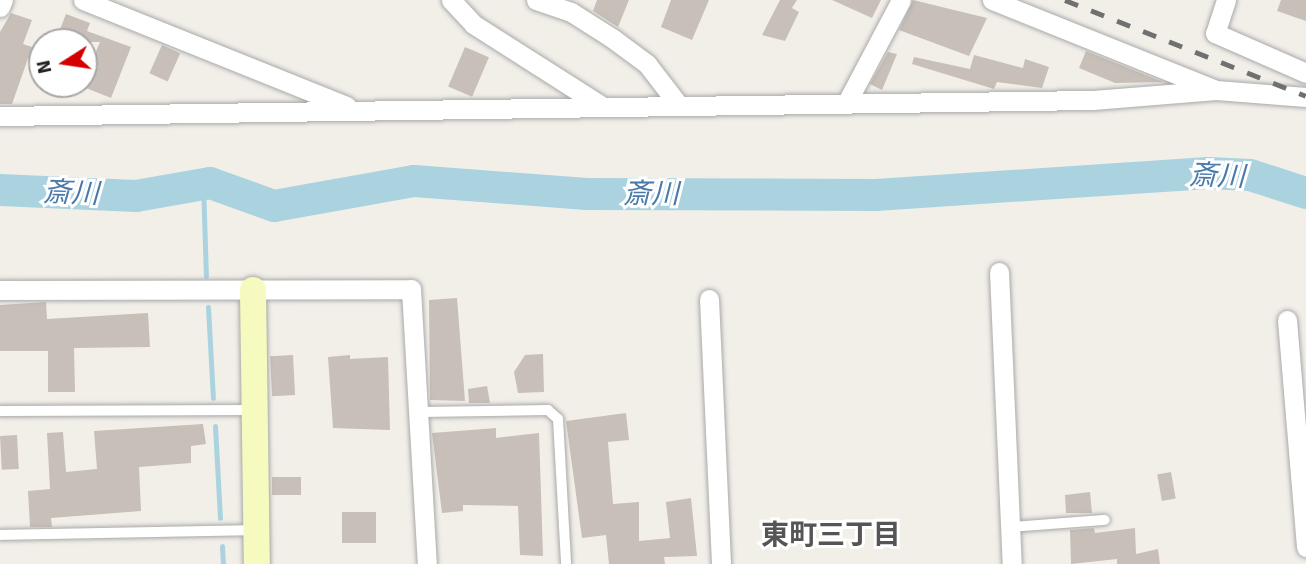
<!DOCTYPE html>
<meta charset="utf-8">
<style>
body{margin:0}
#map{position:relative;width:1306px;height:564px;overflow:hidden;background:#f2efe9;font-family:Signika,"Noto Sans JP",sans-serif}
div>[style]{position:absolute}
.stream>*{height:5px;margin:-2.5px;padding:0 2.5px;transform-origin:2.5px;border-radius:2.5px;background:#aad3df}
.river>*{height:32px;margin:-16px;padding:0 16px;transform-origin:16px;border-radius:16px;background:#aad3df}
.building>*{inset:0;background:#c7bfb8;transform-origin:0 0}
.roads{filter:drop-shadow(0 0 2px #a9a9a9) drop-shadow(0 0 2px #a9a9a9)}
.lane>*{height:10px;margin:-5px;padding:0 5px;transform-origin:5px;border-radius:5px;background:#fff}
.street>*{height:19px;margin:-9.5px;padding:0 9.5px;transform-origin:9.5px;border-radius:9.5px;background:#fff}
.secondary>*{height:26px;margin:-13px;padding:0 13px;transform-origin:13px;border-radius:13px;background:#f7fabf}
.rail>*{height:5px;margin-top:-2.5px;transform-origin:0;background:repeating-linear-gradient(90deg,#707070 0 14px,transparent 0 28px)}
span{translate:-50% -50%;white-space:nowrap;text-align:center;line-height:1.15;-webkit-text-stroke:6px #fff;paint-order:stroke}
.water-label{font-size:28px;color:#4a7aab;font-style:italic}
.neighbourhood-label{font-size:28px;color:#555;font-weight:700}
.north{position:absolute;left:28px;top:28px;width:70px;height:70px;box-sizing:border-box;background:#fff;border:2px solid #a7a7a7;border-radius:50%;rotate:258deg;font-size:19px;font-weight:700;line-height:28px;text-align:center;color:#222}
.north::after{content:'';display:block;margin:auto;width:24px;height:32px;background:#d40000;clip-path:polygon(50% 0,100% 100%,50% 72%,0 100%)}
</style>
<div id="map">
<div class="stream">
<div style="left:203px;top:183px;width:93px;rotate:88.2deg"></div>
<div style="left:208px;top:307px;width:91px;rotate:86.9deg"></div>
<div style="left:215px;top:426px;width:92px;rotate:86.9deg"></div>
<div style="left:222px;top:546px;width:18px;rotate:87deg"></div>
</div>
<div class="river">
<div style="left:0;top:190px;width:136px;rotate:2.5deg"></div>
<div style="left:136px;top:196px;width:75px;rotate:-10deg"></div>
<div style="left:210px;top:183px;width:68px;rotate:19.8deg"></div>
<div style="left:274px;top:206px;width:142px;rotate:-10.1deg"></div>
<div style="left:414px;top:181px;width:173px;rotate:4.3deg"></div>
<div style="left:587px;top:194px;width:289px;rotate:0.2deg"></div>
<div style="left:876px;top:195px;width:333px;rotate:-3.8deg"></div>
<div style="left:1208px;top:173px;width:42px;rotate:2.7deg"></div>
<div style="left:1250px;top:175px;width:59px;rotate:17.8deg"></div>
</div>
<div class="building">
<div style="clip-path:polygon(597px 0,629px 0,618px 27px,593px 11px)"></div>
<div style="clip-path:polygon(671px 0,709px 0,692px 40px,661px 27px)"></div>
<div style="clip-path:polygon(780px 0,797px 0,792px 8px,799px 12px,785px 41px,762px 35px)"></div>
<div style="clip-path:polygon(832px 0,881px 0,872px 18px)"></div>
<div style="clip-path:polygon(913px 0,987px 18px,969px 56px,899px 30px)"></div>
<div style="clip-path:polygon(1281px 0,1306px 0,1306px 21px,1277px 11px)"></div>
<div style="clip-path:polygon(11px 13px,32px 20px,23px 44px,32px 47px,12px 104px,0 104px,0 32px)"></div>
<div style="clip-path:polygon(66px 14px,90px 23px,87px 31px,131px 47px,111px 98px,81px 86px,100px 42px,55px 42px)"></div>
<div style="left:162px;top:45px;width:20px;height:31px;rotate:24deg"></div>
<div style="left:465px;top:47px;width:26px;height:43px;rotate:23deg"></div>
<div style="clip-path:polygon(1086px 51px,1163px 82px,1115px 83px,1079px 68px)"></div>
<div style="clip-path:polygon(888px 52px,897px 54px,882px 90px,870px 84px)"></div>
<div style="clip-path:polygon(974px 55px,1023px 68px,1025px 59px,1049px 67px,1042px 88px,997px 82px,994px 89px,912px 64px,914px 57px,970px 69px)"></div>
<div style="clip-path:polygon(457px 298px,465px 401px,430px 400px,429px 300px)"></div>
<div style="clip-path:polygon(46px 302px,47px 319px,148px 313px,150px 347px,74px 348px,75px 392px,48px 392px,48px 351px,0 351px,0 305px)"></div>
<div style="clip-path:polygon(543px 354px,544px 392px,518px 393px,514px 372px,525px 355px)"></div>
<div style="left:293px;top:355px;width:40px;height:23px;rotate:87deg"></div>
<div style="clip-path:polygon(350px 355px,350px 359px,388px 357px,390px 430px,333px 428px,328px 357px)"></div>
<div style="clip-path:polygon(487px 386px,490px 403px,469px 403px,468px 389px)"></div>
<div style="clip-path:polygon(626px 413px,629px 440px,608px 442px,613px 504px,639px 502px,639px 541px,670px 538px,666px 502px,691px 498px,697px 556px,664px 557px,665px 564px,609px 564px,606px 535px,582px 538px,566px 421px)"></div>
<div style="clip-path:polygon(203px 424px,206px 444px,191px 446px,191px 463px,139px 467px,141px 511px,51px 518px,52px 527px,30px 527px,28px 491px,50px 489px,47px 433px,63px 432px,66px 472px,97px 469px,94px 431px)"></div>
<div style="clip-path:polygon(496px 428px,496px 438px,539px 433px,543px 556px,520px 555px,518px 506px,463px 505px,463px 511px,442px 513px,432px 433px)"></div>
<div style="left:17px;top:435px;width:34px;height:17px;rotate:87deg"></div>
<div style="left:1171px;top:472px;width:27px;height:14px;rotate:80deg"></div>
<div style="left:272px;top:477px;width:29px;height:18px"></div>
<div style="clip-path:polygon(1090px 492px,1092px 513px,1066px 513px,1065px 495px)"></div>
<div style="left:342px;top:512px;width:34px;height:31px"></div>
<div style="clip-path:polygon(1094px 528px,1095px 533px,1135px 528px,1136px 554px,1158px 549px,1160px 564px,1117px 564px,1117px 559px,1071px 564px,1070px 530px)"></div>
</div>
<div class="roads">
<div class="lane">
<div style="left:0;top:411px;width:254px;rotate:-0.2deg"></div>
<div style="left:421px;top:412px;width:127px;rotate:-0.9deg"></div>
<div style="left:548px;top:410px;width:13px;rotate:42deg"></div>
<div style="left:558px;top:419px;width:145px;rotate:86.8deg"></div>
<div style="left:1011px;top:527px;width:94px;rotate:-4.3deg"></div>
<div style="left:0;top:535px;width:256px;rotate:-1.1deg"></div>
</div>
<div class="street">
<div style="left:83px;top:0;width:284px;rotate:21.9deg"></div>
<div style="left:451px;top:0;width:33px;rotate:47deg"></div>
<div style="left:473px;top:24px;width:151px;rotate:32.5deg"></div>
<div style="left:536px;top:0;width:37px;rotate:19deg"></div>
<div style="left:571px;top:12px;width:49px;rotate:32.4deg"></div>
<div style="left:612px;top:38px;width:44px;rotate:36.6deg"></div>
<div style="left:647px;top:64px;width:49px;rotate:52.4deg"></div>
<div style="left:992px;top:0;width:241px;rotate:21.9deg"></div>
<div style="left:1216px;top:90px;width:90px;rotate:4.4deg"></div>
<div style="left:1226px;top:0;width:35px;rotate:108deg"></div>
<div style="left:1215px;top:33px;width:99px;rotate:23.7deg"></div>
<div style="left:0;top:7px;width:8px;rotate:-67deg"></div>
<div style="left:847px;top:102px;width:115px;rotate:-62.1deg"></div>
<div style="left:0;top:116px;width:1093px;rotate:-0.84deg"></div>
<div style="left:1093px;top:100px;width:123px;rotate:-4.6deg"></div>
<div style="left:999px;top:272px;width:292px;rotate:87.5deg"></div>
<div style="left:0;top:290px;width:411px;rotate:-0.1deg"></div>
<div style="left:411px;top:289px;width:275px;rotate:86.7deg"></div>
<div style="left:709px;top:299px;width:265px;rotate:87.4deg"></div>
<div style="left:1287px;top:320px;width:228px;rotate:85.2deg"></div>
</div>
<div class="secondary">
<div style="left:253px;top:290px;width:274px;rotate:89.2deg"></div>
</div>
</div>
<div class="rail">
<div style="left:1065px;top:0;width:259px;rotate:21.7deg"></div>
</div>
<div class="water-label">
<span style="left:1217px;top:176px;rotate:2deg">斎川</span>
<span style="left:71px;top:193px;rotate:2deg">斎川</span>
<span style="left:651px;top:194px">斎川</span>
</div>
<div class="neighbourhood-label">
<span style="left:831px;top:535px">東町三丁目</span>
</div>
<div class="north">N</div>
</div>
